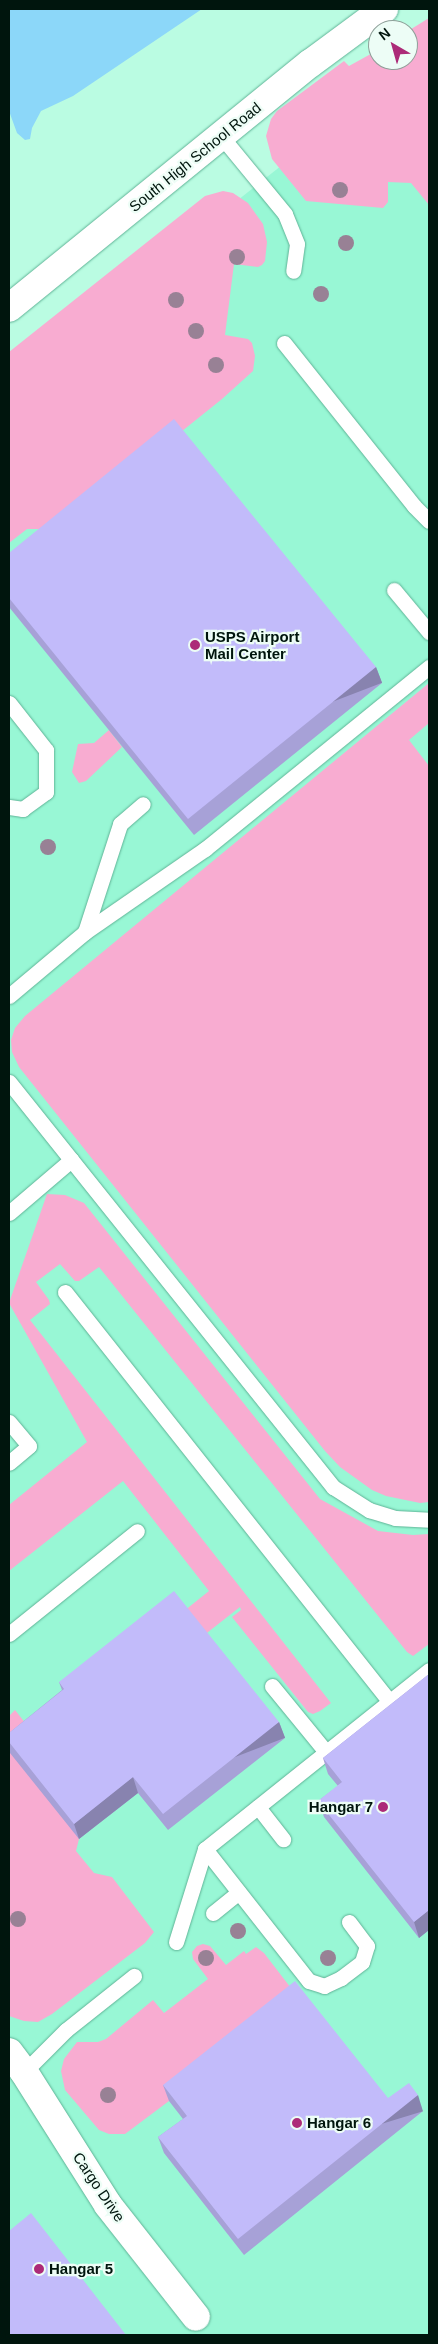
<!DOCTYPE html>
<style>
body{margin:0}
#map{position:relative;width:438px;height:2344px;overflow:hidden;background:#bafce2;font-family:Arial,sans-serif}
div>[style]{position:absolute}
.built>*{inset:0;background:#98f7d5}
.green>*{inset:0;background:#f8acd1}
.water>*{inset:0;background:#8cd7f9}
.roads{filter:drop-shadow(0 0 1px #5fb396) drop-shadow(0 0 1px #5fb396)}
.service>*{height:15px;margin:-7.5px;padding:0 7.5px;transform-origin:7.5px;border-radius:7.5px;background:#fff}
.minor>*{height:28px;margin:-14px;padding:0 14px;transform-origin:14px;border-radius:14px;background:#fff}
.tertiary>*{height:28px;margin:-14px;padding:0 14px;transform-origin:14px;border-radius:14px;background:#fff}
.trees>*{width:16px;height:16px;margin:-8px;border-radius:50%;background:#988195}
.wall>*{inset:0;background:#a7a1d7}
.shaded-wall>*{inset:0;background:#8883af;transform-origin:0 0}
.building>*{inset:0;background:#c2bbfa}
.dots>*{width:14px;height:14px;translate:-50% -50%;box-sizing:border-box;border:2px solid #edfdf6;border-radius:50%}
span{translate:-50% -50%;white-space:nowrap;text-align:center;line-height:1.15;-webkit-text-stroke:4.5px #edfdf6;paint-order:stroke}
.street-label{font-size:15px;color:#00150d}
.poi-label{font-size:15px;color:#00150d;font-weight:700}
.left{translate:0 -50%;text-align:left}
.right{translate:-100% -50%;text-align:right}
.frame{position:absolute;inset:0;border:10px solid #00150d;pointer-events:none}
.north{position:absolute;left:368px;top:20px;width:50px;height:50px;box-sizing:border-box;background:#edfdf6;border:1px solid #8ea099;border-radius:50%;rotate:322deg;font-size:14px;font-weight:700;line-height:20px;text-align:center;color:#00150d}
.north::after{content:'';display:block;margin:auto;width:18px;height:22px;background:#ac2b78;clip-path:polygon(50% 0,100% 100%,50% 72%,0 100%)}
</style>
<div id="map">
<div class="built">
<div style="clip-path:polygon(429px 49px,429px 2335px,9px 2335px,9px 381px)"></div>
</div>
<div class="green">
<div style="clip-path:polygon(429px 18px,429px 205px,411px 183px,388px 182px,388px 202px,383px 208px,306px 201px,272px 159px,266px 136px,271px 119px,277px 111px,344px 61px,349px 66px,378px 50px,378px 60px,408px 60px,408px 31px)"></div>
<div style="clip-path:polygon(223px 191px,233px 193px,248px 203px,263px 224px,267px 242px,265px 261px,262px 265px,258px 267px,234px 264px,225px 335px,248px 339px,252px 343px,255px 356px,253px 371px,222px 399px,60px 529px,27px 529px,9px 543px,9px 352px,205px 196px)"></div>
<div style="clip-path:polygon(429px 683px,429px 723px,409px 740px,429px 766px,429px 1502px,420px 1503px,386px 1496px,372px 1490px,340px 1467px,325px 1451px,19px 1067px,12px 1052px,11px 1040px,15px 1028px,25px 1016px)"></div>
<div style="clip-path:polygon(109px 730px,122px 747px,86px 781px,79px 783px,72px 772px,78px 744px,94px 743px)"></div>
<div style="clip-path:polygon(47px 1194px,65px 1195px,84px 1203px,320px 1499px,378px 1531px,413px 1535px,429px 1534px,429px 1644px,413px 1656px,407px 1652px,99px 1267px,79px 1281px,75px 1281px,60px 1264px,36px 1282px,49px 1300px,50px 1304px,30px 1320px,331px 1703px,320px 1711px,313px 1714px,308px 1712px,232px 1617px,241px 1610px,240px 1607px,203px 1636px,184px 1611px,209px 1591px,123px 1481px,9px 1571px,9px 1505px,87px 1442px,9px 1303px)"></div>
<div style="clip-path:polygon(15px 1710px,34px 1734px,79px 1839px,76px 1851px,94px 1873px,112px 1877px,154px 1932px,145px 1943px,52px 2014px,38px 2022px,24px 2021px,9px 2016px,9px 1716px)"></div>
<div style="clip-path:polygon(203px 1944px,210px 1946px,226px 1965px,244px 1951px,246px 1954px,256px 1947px,264px 1953px,294px 1992px,169px 2101px,125px 2134px,109px 2134px,99px 2130px,65px 2090px,61px 2071px,64px 2059px,77px 2042px,98px 2042px,106px 2039px,153px 2000px,164px 2013px,208px 1979px,193px 1959px,192px 1952px,197px 1946px)"></div>
</div>
<div class="water">
<div style="clip-path:polygon(9px 9px,202px 9px,73px 96px,41px 111px,32px 128px,30px 139px,25px 140px,17px 133px,9px 111px)"></div>
</div>
<div class="roads">
<div class="service">
<div style="left:221px;top:136px;width:101px;rotate:50.6deg"></div>
<div style="left:285px;top:214px;width:32px;rotate:68deg"></div>
<div style="left:297px;top:244px;width:27px;rotate:98deg"></div>
<div style="left:284px;top:343px;width:208px;rotate:51.4deg"></div>
<div style="left:414px;top:506px;width:21px;rotate:45deg"></div>
<div style="left:394px;top:590px;width:55px;rotate:50.2deg"></div>
<div style="left:9px;top:703px;width:60px;rotate:51.8deg"></div>
<div style="left:46px;top:750px;width:42px;rotate:90deg"></div>
<div style="left:46px;top:792px;width:29px;rotate:144deg"></div>
<div style="left:23px;top:809px;width:14px;rotate:-172deg"></div>
<div style="left:85px;top:932px;width:146px;rotate:-34.7deg"></div>
<div style="left:205px;top:849px;width:289px;rotate:-39.1deg"></div>
<div style="left:9px;top:996px;width:99px;rotate:-40.1deg"></div>
<div style="left:85px;top:932px;width:114px;rotate:-72deg"></div>
<div style="left:120px;top:824px;width:30px;rotate:-41deg"></div>
<div style="left:9px;top:1082px;width:519px;rotate:51.34deg"></div>
<div style="left:333px;top:1487px;width:43px;rotate:32.6deg"></div>
<div style="left:369px;top:1510px;width:27px;rotate:17deg"></div>
<div style="left:395px;top:1518px;width:34px;rotate:3deg"></div>
<div style="left:9px;top:1213px;width:82px;rotate:-40.5deg"></div>
<div style="left:65px;top:1292px;width:523px;rotate:51.6deg"></div>
<div style="left:9px;top:1422px;width:31px;rotate:50deg"></div>
<div style="left:29px;top:1446px;width:26px;rotate:140deg"></div>
<div style="left:9px;top:1634px;width:164px;rotate:-38.8deg"></div>
<div style="left:272px;top:1686px;width:85px;rotate:50.7deg"></div>
<div style="left:258px;top:1807px;width:41px;rotate:52deg"></div>
<div style="left:205px;top:1849px;width:168px;rotate:51.8deg"></div>
<div style="left:309px;top:1981px;width:16px;rotate:18deg"></div>
<div style="left:324px;top:1986px;width:19px;rotate:-25deg"></div>
<div style="left:341px;top:1978px;width:26px;rotate:-37deg"></div>
<div style="left:362px;top:1962px;width:17px;rotate:-73deg"></div>
<div style="left:367px;top:1946px;width:30px;rotate:-127deg"></div>
<div style="left:213px;top:1913px;width:33px;rotate:-39deg"></div>
<div style="left:176px;top:1942px;width:97px;rotate:-72.7deg"></div>
<div style="left:205px;top:1849px;width:287px;rotate:-38.6deg"></div>
<div style="left:24px;top:2072px;width:59px;rotate:-45deg"></div>
<div style="left:66px;top:2030px;width:87px;rotate:-38.5deg"></div>
</div>
<div class="minor">
<div style="left:9px;top:2052px;width:25px;rotate:53deg"></div>
<div style="left:24px;top:2072px;width:157px;rotate:57.7deg"></div>
<div style="left:108px;top:2205px;width:142px;rotate:51.8deg"></div>
</div>
<div class="tertiary">
<div style="left:9px;top:308px;width:389px;rotate:-39.1deg"></div>
<div style="left:311px;top:63px;width:91px;rotate:-36.5deg"></div>
</div>
</div>
<div class="trees">
<div style="left:340px;top:190px"></div>
<div style="left:346px;top:243px"></div>
<div style="left:237px;top:257px"></div>
<div style="left:321px;top:294px"></div>
<div style="left:176px;top:300px"></div>
<div style="left:196px;top:331px"></div>
<div style="left:216px;top:365px"></div>
<div style="left:48px;top:847px"></div>
<div style="left:18px;top:1919px"></div>
<div style="left:238px;top:1931px"></div>
<div style="left:206px;top:1958px"></div>
<div style="left:328px;top:1958px"></div>
<div style="left:108px;top:2095px"></div>
</div>
<div class="wall">
<div style="clip-path:polygon(9px 553px,376px 667px,382px 683px,194px 835px,9px 607px)"></div>
<div style="clip-path:polygon(429px 1674px,429px 1930px,419px 1938px,324px 1817px,318px 1801px,338px 1786px,328px 1774px,323px 1758px)"></div>
<div style="clip-path:polygon(59px 1682px,279px 1722px,285px 1738px,168px 1830px,138px 1793px,79px 1839px,10px 1753px,9px 1748px,9px 1733px,62px 1690px)"></div>
<div style="clip-path:polygon(163px 2085px,388px 2098px,423px 2111px,244px 2255px,164px 2153px,158px 2137px,183px 2119px,169px 2101px)"></div>
</div>
<div class="shaded-wall">
<div style="left:376px;top:667px;width:17px;height:242px;rotate:69deg"></div>
<div style="left:279px;top:1722px;width:17px;height:148px;rotate:69deg"></div>
<div style="clip-path:polygon(133px 1777px,138px 1793px,79px 1839px,74px 1824px)"></div>
<div style="clip-path:polygon(429px 1910px,429px 1930px,419px 1938px,414px 1922px)"></div>
<div style="left:418px;top:2095px;width:17px;height:231px;rotate:73deg"></div>
</div>
<div class="building">
<div style="clip-path:polygon(174px 419px,376px 667px,188px 819px,9px 598px,9px 553px)"></div>
<div style="clip-path:polygon(174px 1591px,279px 1722px,163px 1814px,133px 1777px,74px 1824px,9px 1742px,9px 1733px,64px 1689px,59px 1682px)"></div>
<div style="clip-path:polygon(429px 1674px,429px 1910px,414px 1922px,318px 1801px,342px 1782px,323px 1758px)"></div>
<div style="clip-path:polygon(295px 1981px,388px 2098px,409px 2083px,418px 2095px,238px 2239px,158px 2137px,187px 2116px,163px 2085px)"></div>
<div style="clip-path:polygon(31px 2213px,126px 2335px,9px 2335px,9px 2231px)"></div>
</div>
<div class="dots">
<div style="left:195px;top:645px;background:#ac2b78"></div>
<div style="left:383px;top:1807px;background:#ac2b78"></div>
<div style="left:297px;top:2123px;background:#ac2b78"></div>
<div style="left:39px;top:2269px;background:#ac2b78"></div>
</div>
<div class="street-label">
<span style="left:195px;top:157px;rotate:-39deg">South High School Road</span>
<span style="left:99px;top:2187px;rotate:56deg">Cargo Drive</span>
</div>
<div class="poi-label">
<span class="left" style="left:205px;top:645px">USPS Airport<br>Mail Center</span>
<span class="right" style="left:373px;top:1807px">Hangar 7</span>
<span class="left" style="left:307px;top:2123px">Hangar 6</span>
<span class="left" style="left:49px;top:2269px">Hangar 5</span>
</div>
<div class="frame"></div>
<div class="north">N</div>
</div>
